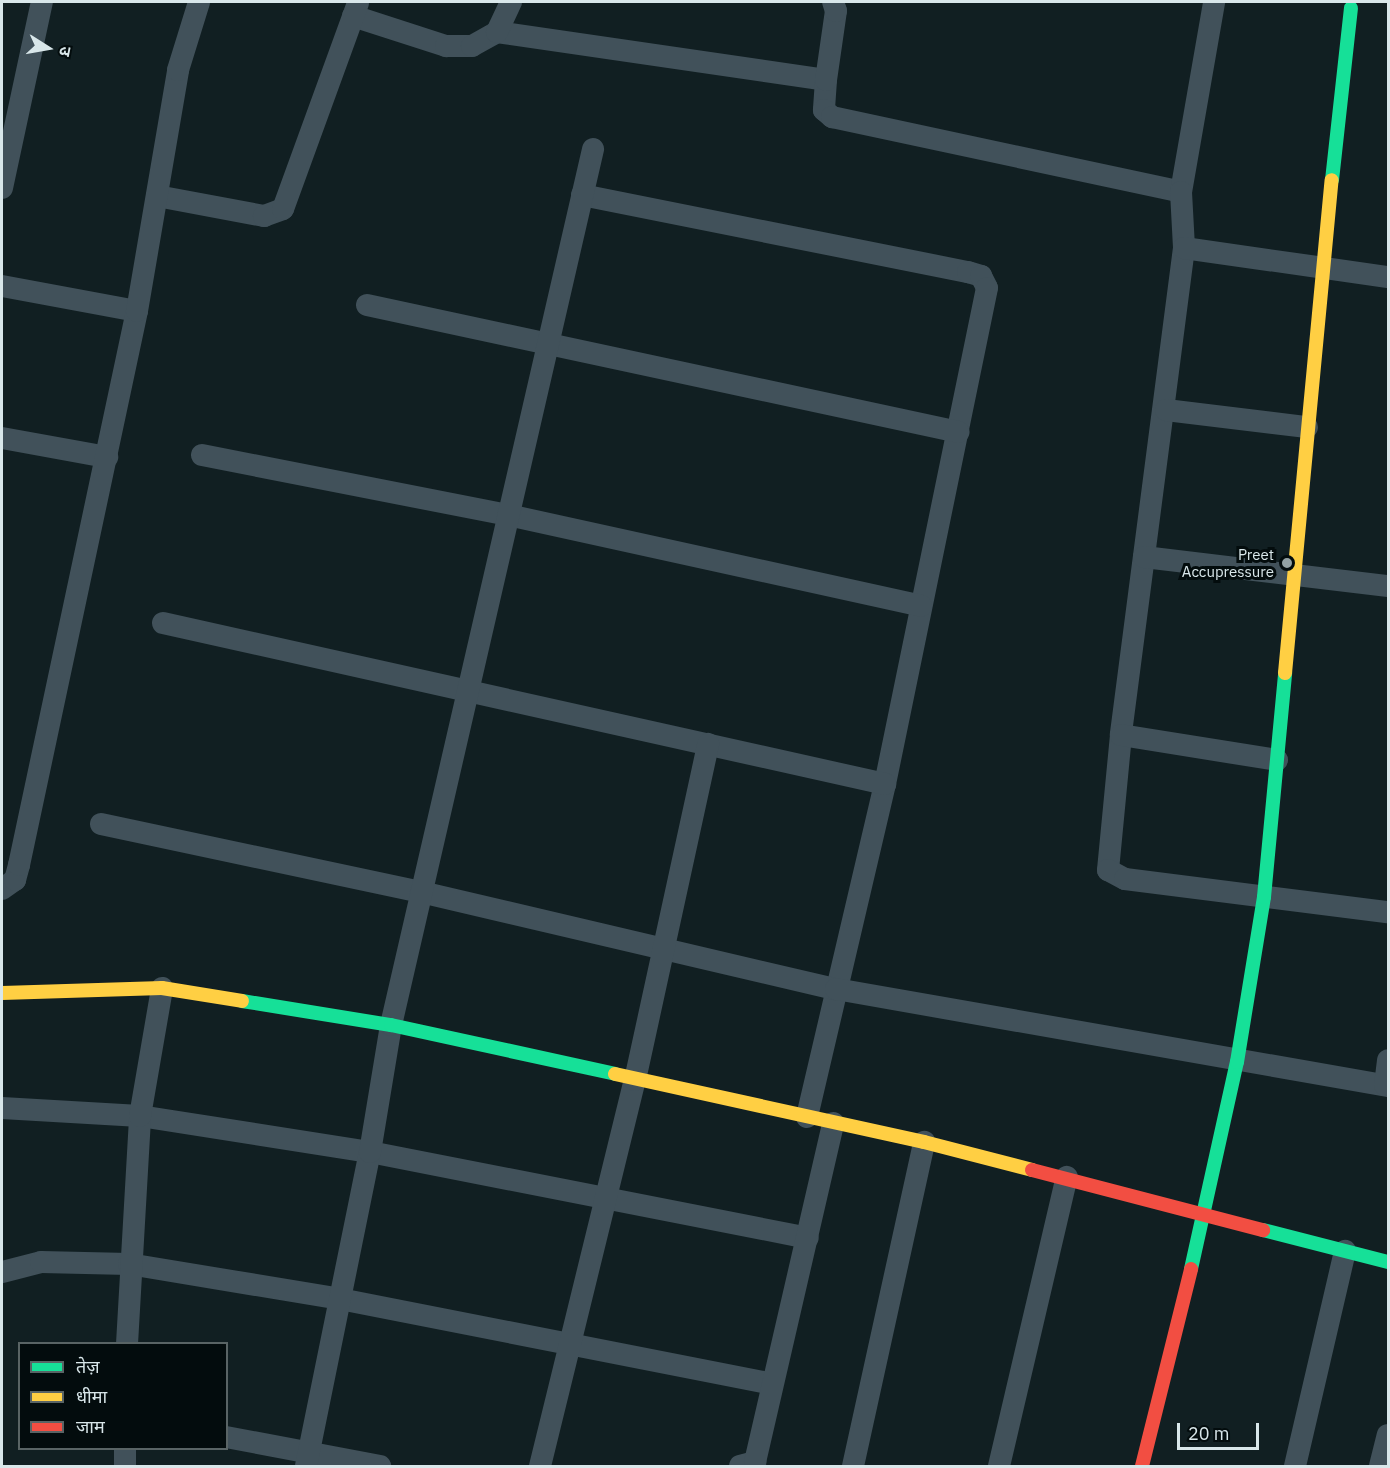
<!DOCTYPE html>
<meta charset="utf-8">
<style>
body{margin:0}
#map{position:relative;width:1390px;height:1468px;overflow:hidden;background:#111f22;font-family:"IBM Plex Sans","Noto Sans Devanagari",sans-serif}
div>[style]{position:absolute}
.street>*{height:22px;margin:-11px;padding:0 11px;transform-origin:11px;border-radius:11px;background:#41515a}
.fast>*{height:14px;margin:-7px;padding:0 7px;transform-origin:7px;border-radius:7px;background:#16e098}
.slow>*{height:14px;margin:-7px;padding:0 7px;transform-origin:7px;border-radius:7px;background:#ffcf43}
.jam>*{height:14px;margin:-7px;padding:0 7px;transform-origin:7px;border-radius:7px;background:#f24e42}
.dots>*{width:16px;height:16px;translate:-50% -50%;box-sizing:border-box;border:3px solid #030c0d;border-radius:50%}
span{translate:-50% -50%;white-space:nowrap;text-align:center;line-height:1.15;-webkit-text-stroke:6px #030c0d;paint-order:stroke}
.poi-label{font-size:15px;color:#d9e7ea}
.right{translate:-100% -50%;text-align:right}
.frame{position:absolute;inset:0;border:3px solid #d9e7ea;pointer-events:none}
.legend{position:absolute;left:18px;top:1342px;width:210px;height:108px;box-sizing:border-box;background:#030c0d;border:2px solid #596465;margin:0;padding:8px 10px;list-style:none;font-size:18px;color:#d9e7ea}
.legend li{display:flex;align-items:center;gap:12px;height:30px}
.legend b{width:30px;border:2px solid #596465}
.north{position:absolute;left:18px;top:18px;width:60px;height:60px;-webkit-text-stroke:4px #030c0d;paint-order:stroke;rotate:101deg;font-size:16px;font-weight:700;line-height:24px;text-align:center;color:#d9e7ea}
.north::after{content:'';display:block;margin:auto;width:21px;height:27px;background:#d9e7ea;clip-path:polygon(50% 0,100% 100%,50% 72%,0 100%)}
.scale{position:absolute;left:1177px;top:1423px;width:82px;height:27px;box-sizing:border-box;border:3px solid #d9e7ea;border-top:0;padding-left:8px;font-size:18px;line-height:21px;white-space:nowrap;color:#d9e7ea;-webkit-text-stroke:4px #030c0d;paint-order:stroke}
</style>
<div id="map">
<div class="street">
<div style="left:353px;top:16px;width:98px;rotate:17.9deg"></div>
<div style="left:446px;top:46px;width:26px"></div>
<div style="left:472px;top:46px;width:29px;rotate:-29deg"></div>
<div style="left:497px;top:32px;width:332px;rotate:8.3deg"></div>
<div style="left:826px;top:80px;width:30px;rotate:94deg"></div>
<div style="left:824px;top:110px;width:11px;rotate:41deg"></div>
<div style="left:832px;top:117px;width:357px;rotate:12.1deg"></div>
<div style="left:1181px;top:192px;width:193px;rotate:-80.1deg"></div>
<div style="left:497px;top:32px;width:33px;rotate:-65deg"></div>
<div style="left:826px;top:80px;width:70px;rotate:-81.8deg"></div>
<div style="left:836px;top:11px;width:9px;rotate:-108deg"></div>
<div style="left:2px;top:188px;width:190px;rotate:-77.9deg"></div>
<div style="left:1181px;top:192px;width:56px;rotate:86.9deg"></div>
<div style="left:1184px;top:248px;width:491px;rotate:97.4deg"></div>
<div style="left:1121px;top:735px;width:136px;rotate:95.5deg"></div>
<div style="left:1108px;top:870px;width:19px;rotate:28deg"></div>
<div style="left:1125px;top:879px;width:265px;rotate:7.2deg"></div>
<div style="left:582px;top:195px;width:394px;rotate:11.3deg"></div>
<div style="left:968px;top:272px;width:14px;rotate:17deg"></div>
<div style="left:981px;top:276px;width:13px;rotate:63deg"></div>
<div style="left:987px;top:288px;width:506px;rotate:101.62deg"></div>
<div style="left:885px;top:784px;width:342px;rotate:103.2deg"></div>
<div style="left:157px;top:196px;width:109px;rotate:10.6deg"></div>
<div style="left:264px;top:216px;width:20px;rotate:-20deg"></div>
<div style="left:283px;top:209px;width:219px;rotate:-70deg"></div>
<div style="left:1184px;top:248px;width:206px;rotate:8.1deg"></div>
<div style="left:2px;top:286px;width:137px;rotate:10.5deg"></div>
<div style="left:367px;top:305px;width:605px;rotate:12.11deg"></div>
<div style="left:1166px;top:410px;width:142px;rotate:6.9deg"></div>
<div style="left:2px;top:438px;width:107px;rotate:10.3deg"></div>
<div style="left:202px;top:455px;width:312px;rotate:11.1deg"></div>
<div style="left:508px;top:515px;width:423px;rotate:12.4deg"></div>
<div style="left:1144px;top:557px;width:246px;rotate:6.8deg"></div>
<div style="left:163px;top:623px;width:740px;rotate:12.57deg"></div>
<div style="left:1121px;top:735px;width:158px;rotate:9.1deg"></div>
<div style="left:101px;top:824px;width:327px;rotate:12deg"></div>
<div style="left:421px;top:892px;width:426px;rotate:13.2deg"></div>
<div style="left:836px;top:989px;width:560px;rotate:9.97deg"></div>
<div style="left:2px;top:889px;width:16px;rotate:-35deg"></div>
<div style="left:15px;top:880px;width:16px;rotate:-75deg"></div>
<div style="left:19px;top:865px;width:566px;rotate:-77.98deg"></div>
<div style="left:137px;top:311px;width:244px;rotate:-80.3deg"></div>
<div style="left:178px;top:70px;width:71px;rotate:-72.8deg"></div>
<div style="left:1385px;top:1085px;width:25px;rotate:-83deg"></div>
<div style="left:2px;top:1108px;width:138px;rotate:3.3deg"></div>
<div style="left:140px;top:1116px;width:233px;rotate:8.9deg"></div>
<div style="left:370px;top:1152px;width:446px;rotate:11.1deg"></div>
<div style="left:2px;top:1272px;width:40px;rotate:-14.4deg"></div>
<div style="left:41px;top:1262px;width:88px;rotate:1.3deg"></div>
<div style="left:129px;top:1264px;width:214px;rotate:9.4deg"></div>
<div style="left:340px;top:1299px;width:440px;rotate:11.1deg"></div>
<div style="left:127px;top:1344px;width:228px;rotate:-86.7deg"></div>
<div style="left:140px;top:1116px;width:130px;rotate:-80.2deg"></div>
<div style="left:226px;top:1437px;width:157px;rotate:10.7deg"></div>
<div style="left:125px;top:1466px;width:18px;rotate:-90deg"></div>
<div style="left:306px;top:1466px;width:320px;rotate:-78.5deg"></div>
<div style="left:370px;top:1152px;width:129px;rotate:-80.6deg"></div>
<div style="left:391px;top:1025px;width:899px;rotate:-77.01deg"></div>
<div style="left:540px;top:1466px;width:398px;rotate:-76.2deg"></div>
<div style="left:635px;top:1080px;width:344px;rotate:-77.7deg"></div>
<div style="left:740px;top:1466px;width:16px;rotate:-15deg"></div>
<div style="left:755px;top:1462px;width:348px;rotate:-77deg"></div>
<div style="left:853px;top:1466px;width:332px;rotate:-77.6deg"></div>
<div style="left:999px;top:1466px;width:297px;rotate:-76.8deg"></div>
<div style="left:1295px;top:1466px;width:221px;rotate:-76.9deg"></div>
<div style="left:1380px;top:1466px;width:32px;rotate:-76deg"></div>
</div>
<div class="fast">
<div style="left:1332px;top:180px;width:173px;rotate:-83.7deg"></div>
<div style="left:242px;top:1001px;width:151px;rotate:9.2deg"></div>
<div style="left:391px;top:1025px;width:229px;rotate:12.3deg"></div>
<div style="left:1263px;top:1230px;width:129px;rotate:14.4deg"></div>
<div style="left:1191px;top:1269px;width:212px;rotate:-77.5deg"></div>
<div style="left:1237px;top:1062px;width:167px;rotate:-80.7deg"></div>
<div style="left:1264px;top:897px;width:225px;rotate:-84.6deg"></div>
</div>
<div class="slow">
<div style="left:1285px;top:673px;width:495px;rotate:-84.6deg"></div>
<div style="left:2px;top:993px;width:160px;rotate:-1.8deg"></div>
<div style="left:162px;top:988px;width:81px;rotate:9.2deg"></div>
<div style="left:615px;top:1074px;width:316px;rotate:12.4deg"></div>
<div style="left:924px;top:1142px;width:112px;rotate:14.5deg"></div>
</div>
<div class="jam">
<div style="left:1032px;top:1170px;width:239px;rotate:14.6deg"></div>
<div style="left:1142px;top:1466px;width:203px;rotate:-76deg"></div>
</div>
<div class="dots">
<div style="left:1287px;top:563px;background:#93a1a4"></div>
</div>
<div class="poi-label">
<span class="right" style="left:1274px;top:563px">Preet<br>Accupressure</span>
</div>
<div class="frame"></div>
<ul class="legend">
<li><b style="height:8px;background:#16e098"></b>तेज़</li>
<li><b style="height:8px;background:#ffcf43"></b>धीमा</li>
<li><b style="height:8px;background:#f24e42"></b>जाम</li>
</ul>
<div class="north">उ</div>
<div class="scale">20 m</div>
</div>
